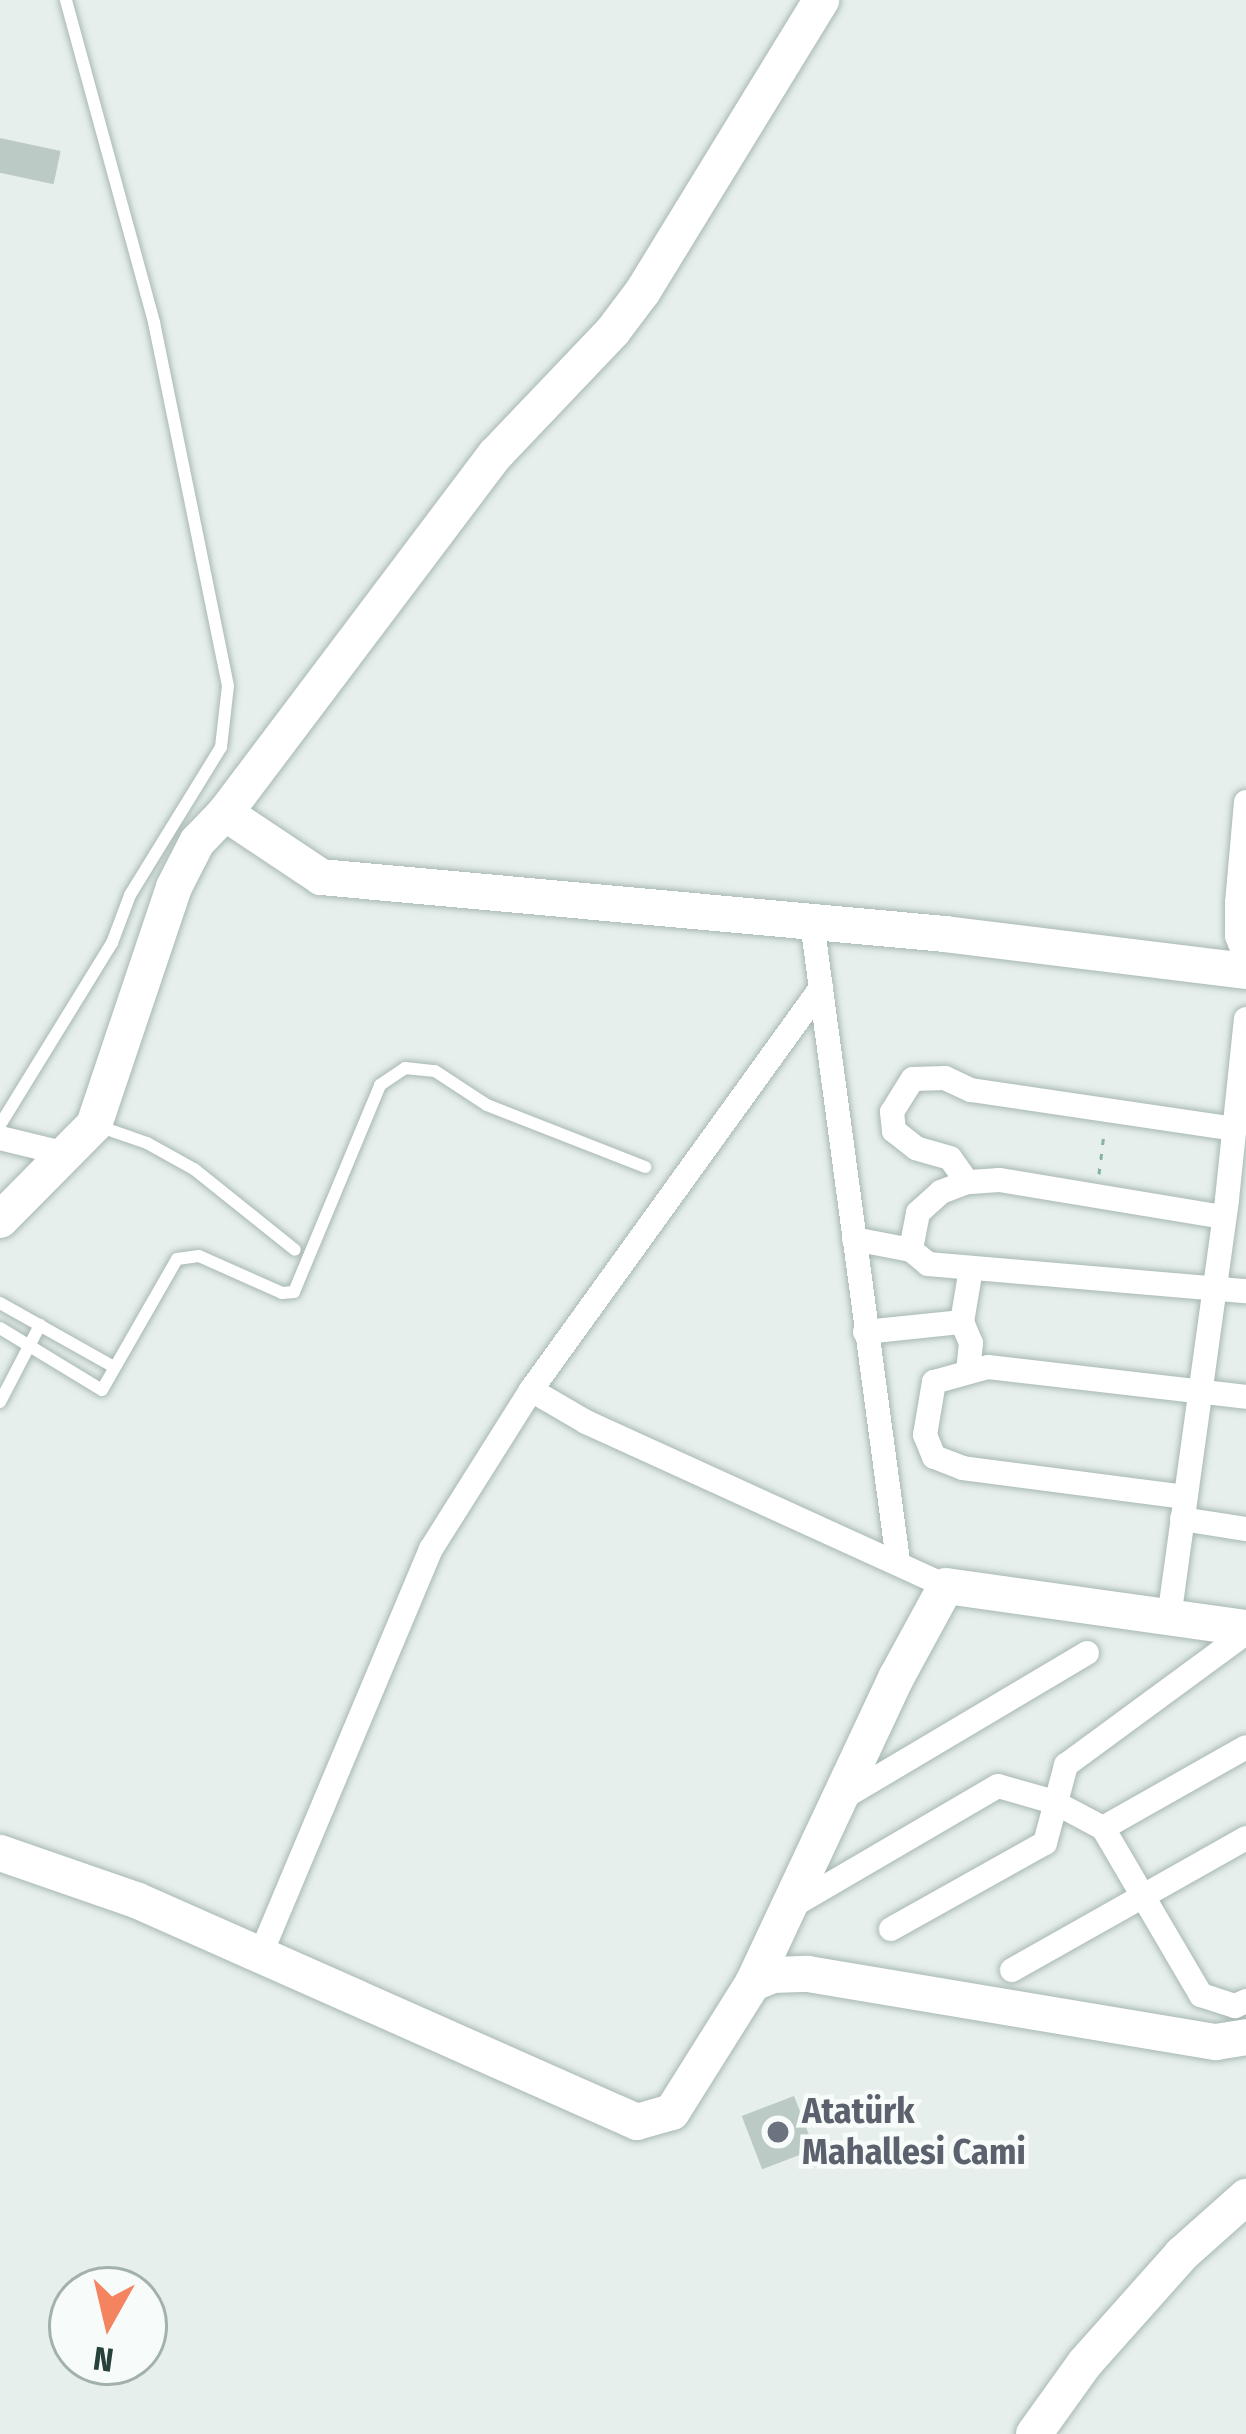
<!DOCTYPE html>
<meta charset="utf-8">
<style>
body{margin:0}
#map{position:relative;width:1246px;height:2434px;overflow:hidden;background:#e6efeb;font-family:"Fira Sans Condensed",sans-serif}
div>[style]{position:absolute}
.building>*{inset:0;background:#bbcac4;transform-origin:0 0}
.path>*{height:3px;margin-top:-1.5px;transform-origin:0;background:repeating-linear-gradient(90deg,#86b3a5 0 6px,transparent 0 15px)}
.roads{filter:drop-shadow(0 0 3px #a8b8b2) drop-shadow(0 0 3px #a8b8b2)}
.lane>*{height:12px;margin:-6px;padding:0 6px;transform-origin:6px;border-radius:6px;background:#fff}
.street>*{height:24px;margin:-12px;padding:0 12px;transform-origin:12px;border-radius:12px;background:#fff}
.secondary>*{height:36px;margin:-18px;padding:0 18px;transform-origin:18px;border-radius:18px;background:#fff}
.dots>*{width:33px;height:33px;translate:-50% -50%;box-sizing:border-box;border:6px solid #f7fbf9;border-radius:50%}
span{translate:-50% -50%;white-space:nowrap;text-align:center;line-height:1.15;-webkit-text-stroke:9px #f7fbf9;paint-order:stroke}
.worship-label{font-size:36px;color:#5b616d;font-weight:700}
.left{translate:0 -50%;text-align:left}
.north{position:absolute;left:48px;top:2266px;width:120px;height:120px;box-sizing:border-box;background:#f7fbf9;border:3px solid #a3b1ad;border-radius:50%;rotate:188deg;font-size:33px;font-weight:700;line-height:48px;text-align:center;color:#24423a}
.north::after{content:'';display:block;margin:auto;width:42px;height:54px;background:#f4845f;clip-path:polygon(50% 0,100% 100%,50% 72%,0 100%)}
</style>
<div id="map">
<div class="building">
<div style="left:0;top:138px;width:62px;height:34px;rotate:12deg"></div>
<div style="left:794px;top:2096px;width:57px;height:56px;rotate:69deg"></div>
</div>
<div class="path">
<div style="left:1099px;top:1174px;width:38px;rotate:-83deg"></div>
</div>
<div class="roads">
<div class="lane">
<div style="left:0;top:1125px;width:214px;rotate:-58.4deg"></div>
<div style="left:112px;top:943px;width:51px;rotate:-69.4deg"></div>
<div style="left:130px;top:895px;width:174px;rotate:-58.4deg"></div>
<div style="left:221px;top:747px;width:61px;rotate:-83.5deg"></div>
<div style="left:228px;top:686px;width:371px;rotate:-101.5deg"></div>
<div style="left:154px;top:322px;width:334px;rotate:-105.3deg"></div>
<div style="left:101px;top:1127px;width:49px;rotate:19.2deg"></div>
<div style="left:147px;top:1143px;width:54px;rotate:29deg"></div>
<div style="left:194px;top:1169px;width:129px;rotate:38.7deg"></div>
<div style="left:0;top:1303px;width:131px;rotate:29.3deg"></div>
<div style="left:0;top:1328px;width:119px;rotate:31.3deg"></div>
<div style="left:102px;top:1390px;width:151px;rotate:-60.2deg"></div>
<div style="left:177px;top:1259px;width:22px;rotate:-8deg"></div>
<div style="left:199px;top:1256px;width:91px;rotate:24deg"></div>
<div style="left:282px;top:1293px;width:12px;rotate:-5deg"></div>
<div style="left:294px;top:1292px;width:224px;rotate:-67.4deg"></div>
<div style="left:380px;top:1085px;width:30px;rotate:-34deg"></div>
<div style="left:405px;top:1068px;width:30px;rotate:6deg"></div>
<div style="left:435px;top:1071px;width:62px;rotate:33.2deg"></div>
<div style="left:487px;top:1105px;width:170px;rotate:21.4deg"></div>
<div style="left:0;top:1402px;width:87px;rotate:-62.5deg"></div>
</div>
<div class="street">
<div style="left:1246px;top:802px;width:100px;rotate:95.1deg"></div>
<div style="left:1237px;top:902px;width:34px;rotate:90deg"></div>
<div style="left:1237px;top:936px;width:26px;rotate:69deg"></div>
<div style="left:812px;top:922px;width:645px;rotate:82.33deg"></div>
<div style="left:0;top:1138px;width:68px;rotate:13.6deg"></div>
<div style="left:967px;top:1182px;width:29px;rotate:-125deg"></div>
<div style="left:950px;top:1158px;width:35px;rotate:-164deg"></div>
<div style="left:916px;top:1148px;width:28px;rotate:-142deg"></div>
<div style="left:894px;top:1131px;width:19px;rotate:-96deg"></div>
<div style="left:892px;top:1112px;width:39px;rotate:-58deg"></div>
<div style="left:913px;top:1079px;width:32px;rotate:-2deg"></div>
<div style="left:945px;top:1078px;width:29px;rotate:25deg"></div>
<div style="left:971px;top:1090px;width:266px;rotate:8.4deg"></div>
<div style="left:1223px;top:1217px;width:227px;rotate:-170.6deg"></div>
<div style="left:999px;top:1180px;width:32px;rotate:176deg"></div>
<div style="left:967px;top:1182px;width:28px;rotate:159deg"></div>
<div style="left:941px;top:1192px;width:31px;rotate:138deg"></div>
<div style="left:918px;top:1213px;width:38px;rotate:101deg"></div>
<div style="left:911px;top:1250px;width:22px;rotate:39deg"></div>
<div style="left:928px;top:1264px;width:319px;rotate:4.9deg"></div>
<div style="left:854px;top:1239px;width:58px;rotate:10.9deg"></div>
<div style="left:962px;top:1322px;width:23px;rotate:67deg"></div>
<div style="left:971px;top:1343px;width:27px;rotate:96deg"></div>
<div style="left:865px;top:1332px;width:98px;rotate:-5.9deg"></div>
<div style="left:962px;top:1322px;width:54px;rotate:-80.4deg"></div>
<div style="left:531px;top:1390px;width:64px;rotate:30.2deg"></div>
<div style="left:586px;top:1422px;width:396px;rotate:24.5deg"></div>
<div style="left:1185px;top:1497px;width:224px;rotate:-172.6deg"></div>
<div style="left:963px;top:1468px;width:31px;rotate:-159deg"></div>
<div style="left:934px;top:1457px;width:24px;rotate:-112deg"></div>
<div style="left:925px;top:1435px;width:54px;rotate:-80.4deg"></div>
<div style="left:934px;top:1382px;width:56px;rotate:-15.5deg"></div>
<div style="left:988px;top:1367px;width:260px;rotate:6.6deg"></div>
<div style="left:1182px;top:1519px;width:65px;rotate:8.9deg"></div>
<div style="left:1169px;top:1618px;width:423px;rotate:-82.1deg"></div>
<div style="left:1227px;top:1199px;width:181px;rotate:-84deg"></div>
<div style="left:841px;top:1799px;width:286px;rotate:-30.7deg"></div>
<div style="left:1103px;top:1828px;width:164px;rotate:-29.5deg"></div>
<div style="left:789px;top:1908px;width:242px;rotate:-30.3deg"></div>
<div style="left:998px;top:1786px;width:58px;rotate:15.9deg"></div>
<div style="left:1054px;top:1802px;width:55px;rotate:28deg"></div>
<div style="left:1103px;top:1828px;width:194px;rotate:59.6deg"></div>
<div style="left:1201px;top:1995px;width:36px;rotate:18deg"></div>
<div style="left:1235px;top:2006px;width:12px;rotate:-24deg"></div>
<div style="left:891px;top:1929px;width:176px;rotate:-29.2deg"></div>
<div style="left:1045px;top:1843px;width:81px;rotate:-74.9deg"></div>
<div style="left:1066px;top:1765px;width:223px;rotate:-36.3deg"></div>
<div style="left:259px;top:1958px;width:444px;rotate:-67.2deg"></div>
<div style="left:431px;top:1549px;width:188px;rotate:-57.8deg"></div>
<div style="left:531px;top:1390px;width:496px;rotate:-54.2deg"></div>
<div style="left:1012px;top:1970px;width:269px;rotate:-29.4deg"></div>
</div>
<div class="secondary">
<div style="left:225px;top:813px;width:448px;rotate:-53deg"></div>
<div style="left:495px;top:455px;width:171px;rotate:-46.4deg"></div>
<div style="left:613px;top:331px;width:50px;rotate:-53.1deg"></div>
<div style="left:643px;top:291px;width:341px;rotate:-58.5deg"></div>
<div style="left:0;top:1220px;width:134px;rotate:-45.3deg"></div>
<div style="left:94px;top:1125px;width:251px;rotate:-71.4deg"></div>
<div style="left:174px;top:887px;width:51px;rotate:-62.9deg"></div>
<div style="left:197px;top:842px;width:40px;rotate:-46deg"></div>
<div style="left:225px;top:813px;width:115px;rotate:33.7deg"></div>
<div style="left:321px;top:877px;width:627px;rotate:5.22deg"></div>
<div style="left:945px;top:934px;width:303px;rotate:7deg"></div>
<div style="left:0;top:1853px;width:144px;rotate:19.1deg"></div>
<div style="left:136px;top:1900px;width:548px;rotate:23.9deg"></div>
<div style="left:637px;top:2122px;width:36px;rotate:-16deg"></div>
<div style="left:672px;top:2112px;width:152px;rotate:-57.9deg"></div>
<div style="left:753px;top:1983px;width:339px;rotate:-64.9deg"></div>
<div style="left:897px;top:1676px;width:102px;rotate:-61.4deg"></div>
<div style="left:946px;top:1586px;width:303px;rotate:8deg"></div>
<div style="left:753px;top:1983px;width:22px;rotate:-22deg"></div>
<div style="left:773px;top:1975px;width:35px;rotate:-2deg"></div>
<div style="left:808px;top:1974px;width:414px;rotate:9.5deg"></div>
<div style="left:1216px;top:2042px;width:30px;rotate:-9deg"></div>
<div style="left:1034px;top:2434px;width:87px;rotate:-54.3deg"></div>
<div style="left:1085px;top:2363px;width:146px;rotate:-48.3deg"></div>
<div style="left:1182px;top:2254px;width:86px;rotate:-41.7deg"></div>
</div>
</div>
<div class="dots">
<div style="left:778px;top:2132px;background:#6b7280"></div>
</div>
<div class="worship-label">
<span class="left" style="left:802px;top:2132px">Atatürk<br>Mahallesi Cami</span>
</div>
<div class="north">N</div>
</div>
